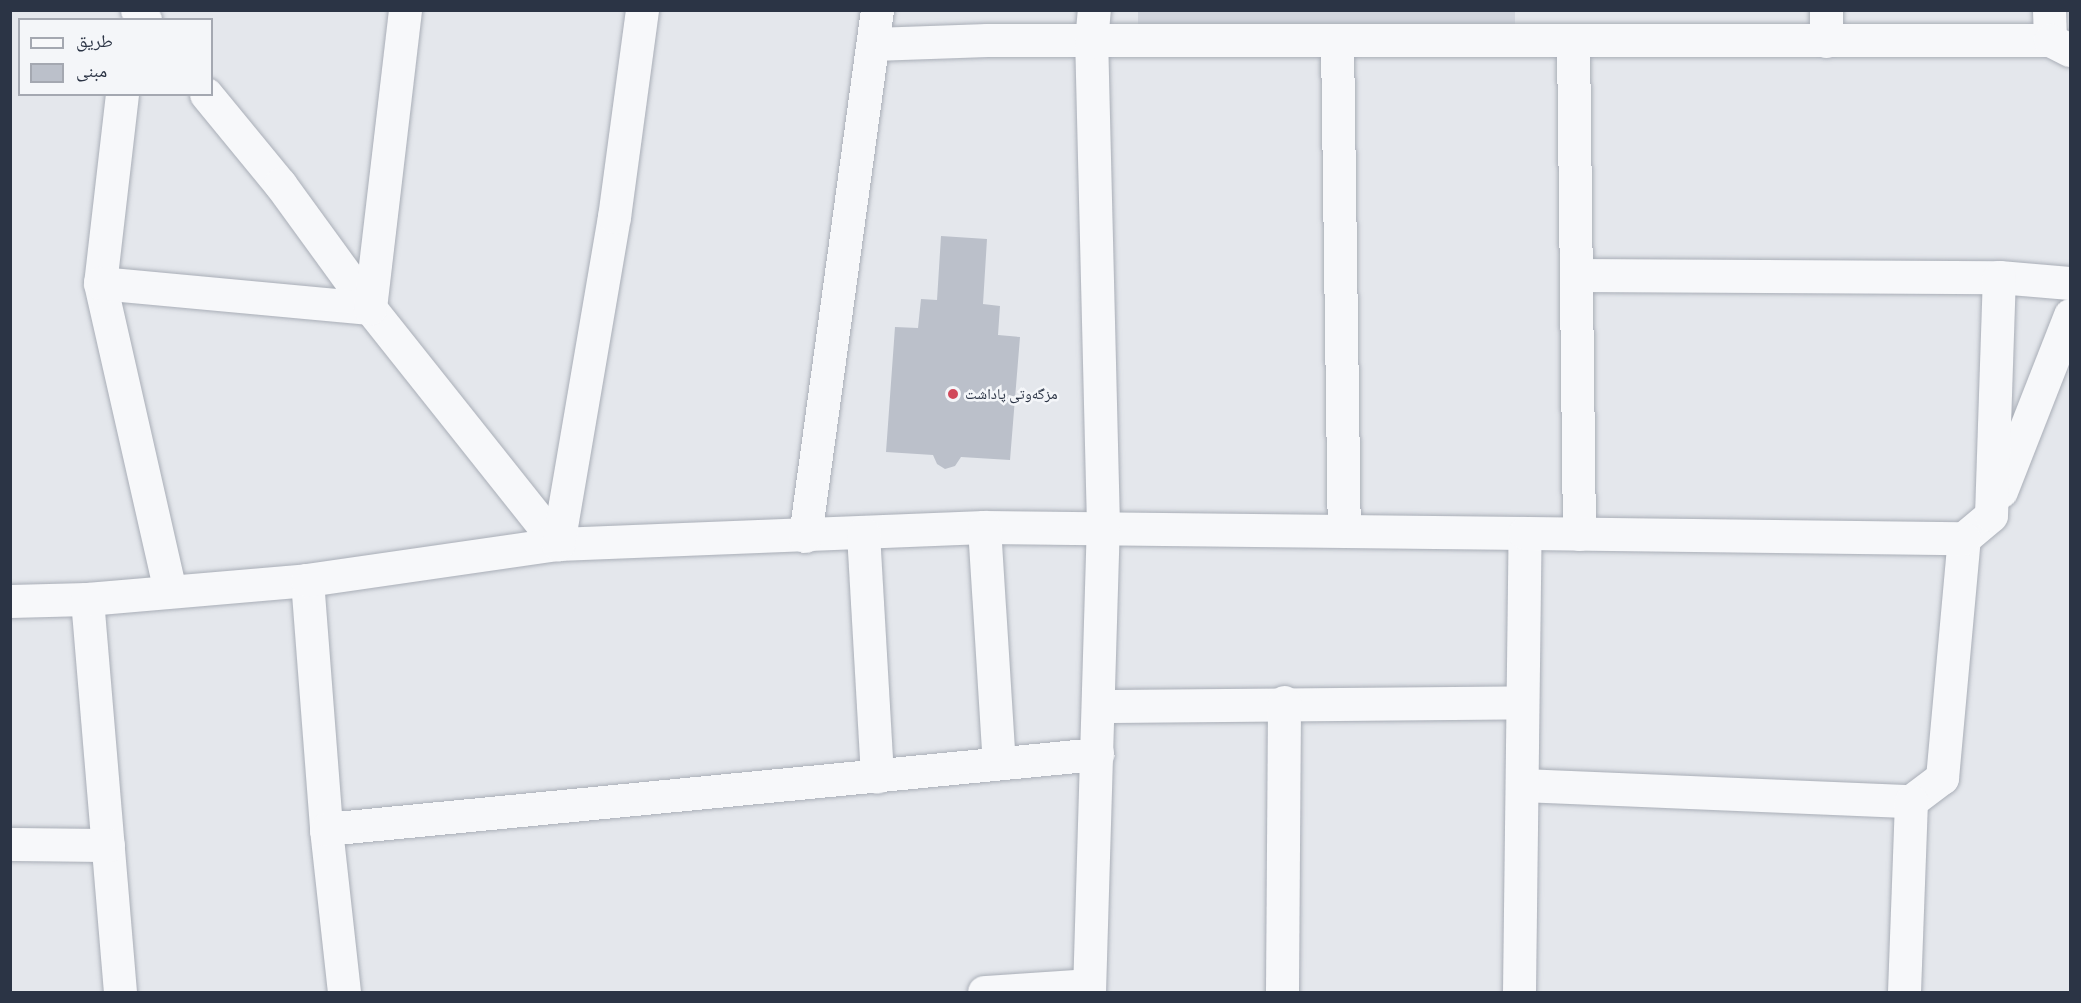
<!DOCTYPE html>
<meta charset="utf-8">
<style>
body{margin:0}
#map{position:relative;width:2081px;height:1003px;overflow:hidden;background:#e4e7ec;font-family:"Archivo Narrow","Noto Naskh Arabic",sans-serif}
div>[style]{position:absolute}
.built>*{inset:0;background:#d2d6de;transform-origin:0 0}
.building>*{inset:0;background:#bbc0ca}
.roads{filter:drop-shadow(0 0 2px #a9aeb7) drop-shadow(0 0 2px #a9aeb7)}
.minor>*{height:33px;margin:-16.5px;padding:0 16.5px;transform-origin:16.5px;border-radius:16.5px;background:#f7f8fa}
.dots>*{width:16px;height:16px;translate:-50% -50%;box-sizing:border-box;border:3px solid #f4f6f9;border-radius:50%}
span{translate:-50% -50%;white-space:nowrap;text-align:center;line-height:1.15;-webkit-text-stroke:5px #f4f6f9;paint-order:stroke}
.poi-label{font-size:15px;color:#2b3445}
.left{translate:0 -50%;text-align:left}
.frame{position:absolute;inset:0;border:12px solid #2b3445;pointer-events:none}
.legend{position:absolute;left:18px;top:18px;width:195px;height:78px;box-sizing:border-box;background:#f4f6f9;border:2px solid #a4a8b1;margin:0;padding:8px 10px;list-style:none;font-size:18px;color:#2b3445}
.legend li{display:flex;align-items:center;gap:12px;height:30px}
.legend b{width:30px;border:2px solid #a4a8b1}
</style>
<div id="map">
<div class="built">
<div style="left:1138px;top:10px;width:377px;height:17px"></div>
</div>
<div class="building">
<div style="clip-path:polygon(941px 236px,987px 239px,983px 304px,1000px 306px,998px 335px,1020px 337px,1010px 460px,961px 457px,955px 466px,945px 469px,937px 464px,933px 455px,886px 452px,895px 327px,918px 328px,921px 299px,937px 300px)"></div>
</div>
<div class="roads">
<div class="minor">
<div style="left:137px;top:10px;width:13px;rotate:51deg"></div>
<div style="left:1826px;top:10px;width:31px;rotate:90deg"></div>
<div style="left:2049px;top:10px;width:30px;rotate:88deg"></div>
<div style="left:1337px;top:41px;width:490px;rotate:89.2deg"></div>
<div style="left:1573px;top:42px;width:492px;rotate:89.3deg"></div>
<div style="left:873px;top:44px;width:114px;rotate:-2deg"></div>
<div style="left:987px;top:40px;width:1063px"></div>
<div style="left:2050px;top:40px;width:22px;rotate:27deg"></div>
<div style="left:122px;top:94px;width:190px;rotate:96.6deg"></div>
<div style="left:100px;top:283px;width:316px;rotate:77.2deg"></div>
<div style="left:206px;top:94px;width:117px;rotate:50.6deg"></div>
<div style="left:280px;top:184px;width:153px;rotate:54deg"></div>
<div style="left:370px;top:308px;width:302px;rotate:51.5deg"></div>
<div style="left:558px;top:544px;width:426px;rotate:-2.3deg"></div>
<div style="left:984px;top:527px;width:541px;rotate:0.64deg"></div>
<div style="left:1576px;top:275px;width:423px;rotate:0.3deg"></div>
<div style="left:1999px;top:277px;width:71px;rotate:4.8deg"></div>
<div style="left:100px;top:283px;width:271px;rotate:5.3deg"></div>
<div style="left:370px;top:308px;width:300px;rotate:-83.3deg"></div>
<div style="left:2001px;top:491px;width:189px;rotate:-68.6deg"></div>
<div style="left:984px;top:527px;width:236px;rotate:86.4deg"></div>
<div style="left:863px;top:533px;width:244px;rotate:86.7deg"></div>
<div style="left:805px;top:536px;width:531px;rotate:-82.21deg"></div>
<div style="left:307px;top:580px;width:250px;rotate:85.6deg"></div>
<div style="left:326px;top:829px;width:164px;rotate:83.7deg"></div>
<div style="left:87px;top:599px;width:394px;rotate:85.2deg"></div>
<div style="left:10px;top:601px;width:77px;rotate:-1.5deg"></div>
<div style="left:87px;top:599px;width:221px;rotate:-4.9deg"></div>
<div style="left:307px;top:580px;width:254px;rotate:-8.2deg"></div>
<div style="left:558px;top:544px;width:332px;rotate:-80.3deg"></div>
<div style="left:614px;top:217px;width:209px;rotate:-82.3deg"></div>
<div style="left:1100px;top:706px;width:421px;rotate:-0.5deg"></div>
<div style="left:1522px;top:785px;width:389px;rotate:2.4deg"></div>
<div style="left:1911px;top:801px;width:39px;rotate:-37deg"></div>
<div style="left:1942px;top:778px;width:241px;rotate:-84.8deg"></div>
<div style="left:1964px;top:538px;width:35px;rotate:-40deg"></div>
<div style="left:1991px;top:515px;width:238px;rotate:-88.1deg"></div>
<div style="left:326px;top:829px;width:775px;rotate:-5.56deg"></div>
<div style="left:10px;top:844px;width:98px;rotate:0.6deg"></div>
<div style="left:984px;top:992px;width:105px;rotate:-3.8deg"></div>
<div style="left:1089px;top:992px;width:466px;rotate:-88.3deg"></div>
<div style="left:1103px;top:526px;width:484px;rotate:-91.4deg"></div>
<div style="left:1091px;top:42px;width:32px;rotate:-85deg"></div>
<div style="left:1282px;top:992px;width:290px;rotate:-89.6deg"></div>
<div style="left:1519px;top:992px;width:459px;rotate:-89.3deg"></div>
<div style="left:1525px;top:533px;width:439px;rotate:0.7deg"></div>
<div style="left:1904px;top:992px;width:191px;rotate:-87.9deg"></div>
</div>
</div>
<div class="dots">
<div style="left:953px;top:394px;background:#d1495b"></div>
</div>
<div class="poi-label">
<span class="left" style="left:965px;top:394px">مزگەوتی پاداشت</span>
</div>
<div class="frame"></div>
<ul class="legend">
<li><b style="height:8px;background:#f7f8fa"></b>طريق</li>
<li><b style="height:16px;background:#bbc0ca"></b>مبنى</li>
</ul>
</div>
